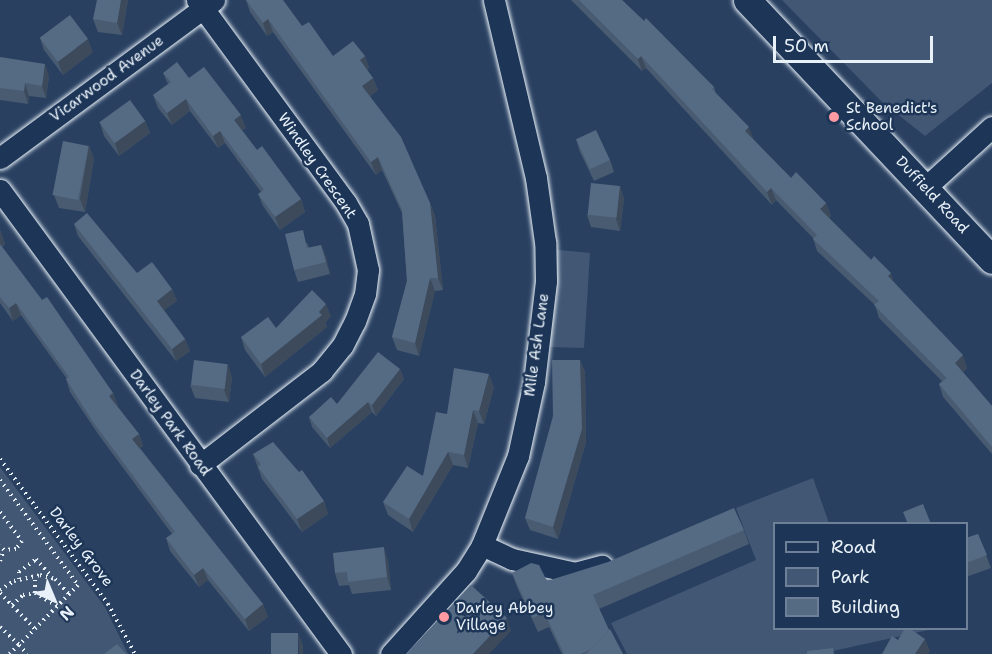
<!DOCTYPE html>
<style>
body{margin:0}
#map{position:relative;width:992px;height:654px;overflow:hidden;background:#294061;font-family:"Shantell Sans",sans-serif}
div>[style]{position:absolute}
.green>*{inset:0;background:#415774}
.path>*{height:4px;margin-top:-2px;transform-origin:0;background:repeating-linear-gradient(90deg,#e8f1f8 0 1.5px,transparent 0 6px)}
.roads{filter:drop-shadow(0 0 2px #e8f1f8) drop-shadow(0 0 2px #e8f1f8)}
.minor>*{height:21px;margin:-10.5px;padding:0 10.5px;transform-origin:10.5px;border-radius:10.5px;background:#1d3557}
.major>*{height:27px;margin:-13.5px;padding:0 13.5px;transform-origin:13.5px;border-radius:13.5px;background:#1d3557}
.wall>*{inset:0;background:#495b71}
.shaded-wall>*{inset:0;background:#3c4a5c}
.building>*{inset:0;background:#556a83;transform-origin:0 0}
.dots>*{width:16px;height:16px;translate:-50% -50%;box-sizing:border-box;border:3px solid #1d3557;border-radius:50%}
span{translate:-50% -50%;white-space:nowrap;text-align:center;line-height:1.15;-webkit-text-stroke:5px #1d3557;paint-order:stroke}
.street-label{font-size:15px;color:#e8f1f8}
.poi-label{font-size:15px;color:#e8f1f8}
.left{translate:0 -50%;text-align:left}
.legend{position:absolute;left:773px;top:522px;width:195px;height:108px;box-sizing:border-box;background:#1d3557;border:2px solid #6e8097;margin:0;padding:8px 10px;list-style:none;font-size:18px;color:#e8f1f8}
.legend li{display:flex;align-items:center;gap:12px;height:30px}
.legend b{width:30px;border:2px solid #6e8097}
.north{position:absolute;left:24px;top:570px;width:60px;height:60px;-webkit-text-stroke:4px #1d3557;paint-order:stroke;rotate:136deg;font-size:16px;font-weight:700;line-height:24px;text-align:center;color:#e8f1f8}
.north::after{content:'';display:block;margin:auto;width:21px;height:27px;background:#e8f1f8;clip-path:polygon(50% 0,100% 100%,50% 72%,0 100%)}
.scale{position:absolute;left:773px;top:36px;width:160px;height:27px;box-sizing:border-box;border:3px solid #e8f1f8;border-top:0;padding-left:8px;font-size:18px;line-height:21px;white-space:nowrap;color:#e8f1f8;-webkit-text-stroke:4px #1d3557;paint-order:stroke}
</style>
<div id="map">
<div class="green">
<div style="clip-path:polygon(782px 0,992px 0,992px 83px,925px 136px,881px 101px)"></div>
<div style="clip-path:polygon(550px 249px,590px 253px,584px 348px,549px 347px)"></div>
<div style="clip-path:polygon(0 467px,105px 607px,128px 654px,0 654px)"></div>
<div style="clip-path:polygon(813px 478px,829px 523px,774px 524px,774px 628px,933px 629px,819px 654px,627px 654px,611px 623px,756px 560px,736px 508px)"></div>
</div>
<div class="path">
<div style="left:0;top:459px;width:181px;rotate:53.3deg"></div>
<div style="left:108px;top:604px;width:57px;rotate:61.6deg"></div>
<div style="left:0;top:480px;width:131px;rotate:53.4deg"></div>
<div style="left:78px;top:585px;width:84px;rotate:134.5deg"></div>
<div style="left:19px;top:645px;width:12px;rotate:48deg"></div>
<div style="left:0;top:512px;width:36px;rotate:53deg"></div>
<div style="left:22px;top:541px;width:10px;rotate:127deg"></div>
<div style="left:16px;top:549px;width:12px;rotate:175deg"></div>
<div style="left:4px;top:550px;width:6px;rotate:-135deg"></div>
<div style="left:0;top:561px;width:12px;rotate:-70deg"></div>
<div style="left:19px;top:579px;width:7px;rotate:-90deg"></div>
<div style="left:19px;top:572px;width:21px;rotate:-37deg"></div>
<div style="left:36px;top:559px;width:24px;rotate:48deg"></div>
<div style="left:0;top:590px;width:17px;rotate:-33deg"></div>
<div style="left:14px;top:581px;width:27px;rotate:-13deg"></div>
<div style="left:40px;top:575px;width:16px;rotate:15deg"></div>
<div style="left:55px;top:579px;width:21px;rotate:47deg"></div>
<div style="left:0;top:593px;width:50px;rotate:45.8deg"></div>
<div style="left:35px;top:593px;width:18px;rotate:-90deg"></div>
<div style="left:12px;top:605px;width:15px;rotate:-42deg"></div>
<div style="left:23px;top:595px;width:12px;rotate:-9deg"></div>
<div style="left:35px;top:593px;width:26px;rotate:31deg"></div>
<div style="left:0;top:627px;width:26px;rotate:43deg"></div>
<div style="left:19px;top:645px;width:13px;rotate:138deg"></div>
</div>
<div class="roads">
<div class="minor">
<div style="left:197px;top:0;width:252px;rotate:53.7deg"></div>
<div style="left:346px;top:203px;width:24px;rotate:60deg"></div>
<div style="left:358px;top:224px;width:47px;rotate:77.7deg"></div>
<div style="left:368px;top:270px;width:24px;rotate:97deg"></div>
<div style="left:365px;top:294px;width:29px;rotate:110deg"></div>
<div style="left:355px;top:321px;width:28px;rotate:117deg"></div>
<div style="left:342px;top:346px;width:32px;rotate:129deg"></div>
<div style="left:322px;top:371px;width:154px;rotate:142.4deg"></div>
<div style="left:0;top:158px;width:266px;rotate:-36.4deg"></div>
<div style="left:926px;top:187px;width:89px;rotate:-42.3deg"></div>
<div style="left:0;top:190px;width:576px;rotate:53.69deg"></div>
<div style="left:482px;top:545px;width:33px;rotate:25deg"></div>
<div style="left:512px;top:559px;width:65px;rotate:12.5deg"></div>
<div style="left:575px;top:573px;width:28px;rotate:-15deg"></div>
<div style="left:391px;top:654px;width:112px;rotate:-47.9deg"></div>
<div style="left:466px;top:571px;width:31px;rotate:-58deg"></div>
<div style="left:482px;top:545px;width:96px;rotate:-68deg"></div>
<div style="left:518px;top:456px;width:76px;rotate:-77.8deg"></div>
<div style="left:534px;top:382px;width:102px;rotate:-83.2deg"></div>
<div style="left:546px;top:281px;width:39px;rotate:-91deg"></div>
<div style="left:545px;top:242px;width:65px;rotate:-98deg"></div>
<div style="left:536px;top:178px;width:183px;rotate:-103.3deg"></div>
</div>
<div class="major">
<div style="left:747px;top:0;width:357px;rotate:46.7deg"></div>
</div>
</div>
<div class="wall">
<div style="clip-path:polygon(128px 0,122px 35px,98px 32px,93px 19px)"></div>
<div style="clip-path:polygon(246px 0,302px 26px,333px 56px,365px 56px,369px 68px,367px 70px,373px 78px,378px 90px,370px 96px,430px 203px,435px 216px,443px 290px,435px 291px,419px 356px,397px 350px,392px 337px,407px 281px,402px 213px,382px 170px,376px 175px,273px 32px,267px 36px,250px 12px)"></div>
<div style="clip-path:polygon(571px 0,622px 0,714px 87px,716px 94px,754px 140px,791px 178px,826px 203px,831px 216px,829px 218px,894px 282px,967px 368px,963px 372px,992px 406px,992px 454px,943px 397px,939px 384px,942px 381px,879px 318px,875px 305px,817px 251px,813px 238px,776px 200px,772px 205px,646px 68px,642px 71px)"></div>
<div style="clip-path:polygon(40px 38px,93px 52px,63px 75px,44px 50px)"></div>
<div style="clip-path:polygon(0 57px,49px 76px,46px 98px,29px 96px,28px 104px,0 100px)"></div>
<div style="clip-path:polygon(163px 73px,189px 78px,246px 128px,242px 130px,257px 150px,301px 199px,305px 212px,280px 230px,263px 206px,258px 194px,261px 192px,225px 143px,218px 148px,190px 111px,172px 125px,158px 108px,153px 95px,168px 84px)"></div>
<div style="clip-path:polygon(145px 121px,150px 133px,119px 156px,104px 136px,100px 123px)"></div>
<div style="clip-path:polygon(576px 139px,610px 160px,614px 172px,594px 181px,580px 152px)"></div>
<div style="clip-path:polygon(89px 146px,94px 159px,85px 212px,59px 208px,54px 195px)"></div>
<div style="clip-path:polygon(620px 186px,624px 199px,620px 231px,591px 227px,587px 215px)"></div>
<div style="clip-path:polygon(74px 224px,137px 273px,172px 289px,177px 301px,164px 310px,185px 339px,190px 351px,176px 361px,78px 236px)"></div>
<div style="clip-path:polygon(0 230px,5px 244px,2px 247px,42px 300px,113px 393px,118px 406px,117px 406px,139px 434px,143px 446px,140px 448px,263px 604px,268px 617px,249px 631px,208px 580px,199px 587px,170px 551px,166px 538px,172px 534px,98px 434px,70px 392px,66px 379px,67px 379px,21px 315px,13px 321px,0 303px)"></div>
<div style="clip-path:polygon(307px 242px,309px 248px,321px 245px,326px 257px,330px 274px,298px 282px,294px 270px)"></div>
<div style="clip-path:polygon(331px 316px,325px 323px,327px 327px,265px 377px,245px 350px,241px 337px)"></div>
<div style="clip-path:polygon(580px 360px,585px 372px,586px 442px,558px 539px,530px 530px,525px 518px)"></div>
<div style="clip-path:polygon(400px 369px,404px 379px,376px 416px,372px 412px,330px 448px,312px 427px,309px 417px,337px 404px)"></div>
<div style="clip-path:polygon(232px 377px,229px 402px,195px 398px,190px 385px)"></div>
<div style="clip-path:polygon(494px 387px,484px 424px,478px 423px,468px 468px,453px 465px,413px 532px,388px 515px,383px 502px,423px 476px,447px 414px)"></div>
<div style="clip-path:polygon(253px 454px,299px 472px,324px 501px,328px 514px,302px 532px,262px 479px)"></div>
<div style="clip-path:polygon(744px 530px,749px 544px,599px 609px,609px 630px,623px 654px,562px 654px,549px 627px,538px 632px,517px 587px,512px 573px,547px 581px)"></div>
<div style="clip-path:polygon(978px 534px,991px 568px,966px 577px,966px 538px)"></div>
<div style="clip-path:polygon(388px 560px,391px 590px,352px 594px,349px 585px,339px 586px,335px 573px)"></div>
</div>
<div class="shaded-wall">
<div style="clip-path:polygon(121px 0,128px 0,122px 35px,117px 23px)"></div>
<div style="clip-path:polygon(268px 19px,273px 32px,267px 36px,263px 23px)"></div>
<div style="clip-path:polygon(88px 39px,93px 52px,63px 75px,58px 62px)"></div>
<div style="clip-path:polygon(365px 56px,369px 68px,364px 72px,360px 60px)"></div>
<div style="clip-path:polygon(641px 56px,646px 68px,642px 71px,638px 59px)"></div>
<div style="clip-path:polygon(45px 64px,49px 76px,46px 98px,42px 86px)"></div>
<div style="clip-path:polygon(373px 78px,378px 90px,367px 99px,362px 86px)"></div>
<div style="clip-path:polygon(25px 83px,29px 96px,28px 104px,24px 91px)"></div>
<div style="clip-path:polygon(186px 99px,190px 111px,172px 125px,167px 113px)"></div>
<div style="clip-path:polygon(241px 115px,246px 128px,239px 132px,234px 120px)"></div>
<div style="clip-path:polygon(145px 121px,150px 133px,119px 156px,115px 143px)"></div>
<div style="clip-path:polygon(749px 127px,754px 140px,745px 131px)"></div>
<div style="clip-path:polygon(220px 131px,225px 143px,218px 148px,213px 136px)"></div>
<div style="clip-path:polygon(89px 146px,94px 159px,85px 212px,80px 199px)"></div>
<div style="clip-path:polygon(378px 157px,382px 170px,376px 175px,371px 162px)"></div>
<div style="clip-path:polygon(620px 186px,624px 199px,620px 231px,616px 219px)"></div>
<div style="clip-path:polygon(771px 188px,776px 200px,772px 205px,767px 192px)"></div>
<div style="clip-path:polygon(301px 199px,305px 212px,280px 230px,275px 217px)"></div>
<div style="clip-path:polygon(430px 203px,435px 216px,443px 290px,438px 278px)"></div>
<div style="clip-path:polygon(826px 203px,831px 216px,825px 222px,820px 209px)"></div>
<div style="clip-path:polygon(0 232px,1px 232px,5px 244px,0 248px)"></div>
<div style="clip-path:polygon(321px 245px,326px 257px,330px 274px,326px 262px)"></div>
<div style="clip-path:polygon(891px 273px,895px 286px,888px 276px)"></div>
<div style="clip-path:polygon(430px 278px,435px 291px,419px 356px,415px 343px)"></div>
<div style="clip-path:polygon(172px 289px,177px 301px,161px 313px,157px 301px)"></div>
<div style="clip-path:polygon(16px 303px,21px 315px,13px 321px,9px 308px)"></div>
<div style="clip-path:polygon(326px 304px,331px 316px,325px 323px,327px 327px,265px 377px,261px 364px,319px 312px)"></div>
<div style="clip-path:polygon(185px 339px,190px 351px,176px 361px,172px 349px)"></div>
<div style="clip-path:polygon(963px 355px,967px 368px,960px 376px,955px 363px)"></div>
<div style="clip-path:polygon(580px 360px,585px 372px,586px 442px,558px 539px,553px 527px)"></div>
<div style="clip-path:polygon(228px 364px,232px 377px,229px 402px,224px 390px)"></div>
<div style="clip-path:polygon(400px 369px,404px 379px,376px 416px,372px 405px)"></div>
<div style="clip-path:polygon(489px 374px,494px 387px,484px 424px,479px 411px)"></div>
<div style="clip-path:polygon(113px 393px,118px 406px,114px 408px,109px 396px)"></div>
<div style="clip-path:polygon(368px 402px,372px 412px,330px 448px,327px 438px)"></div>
<div style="clip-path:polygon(473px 410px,478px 423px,468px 468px,464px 455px)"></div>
<div style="clip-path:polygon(139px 434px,143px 446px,137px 451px,132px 439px)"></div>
<div style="clip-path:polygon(448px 452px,453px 465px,413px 532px,409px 519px)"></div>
<div style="clip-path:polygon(324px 501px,328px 514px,302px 532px,297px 519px)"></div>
<div style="clip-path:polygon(384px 547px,388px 560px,391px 590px,387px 577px)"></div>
<div style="clip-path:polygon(203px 568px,208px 580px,199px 587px,194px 575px)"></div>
<div style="clip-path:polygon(263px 604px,268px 617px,249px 631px,245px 619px)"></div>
<div style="clip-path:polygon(507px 618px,511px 631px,489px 654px,473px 654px)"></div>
<div style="clip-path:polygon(298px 633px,303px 645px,303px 654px,299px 654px)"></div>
<div style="clip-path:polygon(925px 639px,930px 651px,928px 654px,915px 654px)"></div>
</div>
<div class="building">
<div style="clip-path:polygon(97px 0,121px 0,117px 23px,93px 19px)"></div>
<div style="clip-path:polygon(246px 0,283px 0,302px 26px,309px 22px,333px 56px,353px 41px,365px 56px,360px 60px,373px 78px,362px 86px,401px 137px,430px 203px,438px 278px,430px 278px,415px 343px,392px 337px,407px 281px,402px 210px,378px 157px,371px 162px,268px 19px,263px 23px)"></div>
<div style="clip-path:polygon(579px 0,622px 0,644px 21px,646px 18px,714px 87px,712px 89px,749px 127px,745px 131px,791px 178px,796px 172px,826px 203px,820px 209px,871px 260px,874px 256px,891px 273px,888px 276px,963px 355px,955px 363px,992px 406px,992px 447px,939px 384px,947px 378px,874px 305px,879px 301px,813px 239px,817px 235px,771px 188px,767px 192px,641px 56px,638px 59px)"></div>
<div style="left:70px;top:15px;width:30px;height:38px;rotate:53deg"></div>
<div style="clip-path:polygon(0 57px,45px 64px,42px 86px,25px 83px,24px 91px,0 88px)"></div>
<div style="clip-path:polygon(177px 62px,189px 78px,204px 67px,241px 115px,234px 120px,257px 150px,262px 146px,301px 199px,275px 217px,258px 194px,264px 190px,220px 131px,213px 136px,186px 99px,167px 113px,153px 95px,171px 82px,163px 73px)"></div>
<div style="left:130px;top:100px;width:26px;height:38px;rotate:54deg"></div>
<div style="left:596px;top:130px;width:33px;height:22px;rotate:65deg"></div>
<div style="left:63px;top:141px;width:26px;height:55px;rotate:11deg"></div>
<div style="left:591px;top:183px;width:29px;height:32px;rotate:6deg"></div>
<div style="clip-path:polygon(87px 213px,137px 273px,152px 262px,172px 289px,157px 301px,185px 339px,172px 349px,74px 224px)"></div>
<div style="clip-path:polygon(303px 230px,307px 248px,321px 245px,326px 262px,294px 270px,285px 234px)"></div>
<div style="clip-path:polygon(0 244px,42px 300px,47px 297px,113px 393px,109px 396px,139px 434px,132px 439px,263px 604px,245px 619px,203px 568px,194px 575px,166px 538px,175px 532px,93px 422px,66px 379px,69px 377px,16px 303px,9px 308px,0 297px)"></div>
<div style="clip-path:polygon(312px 290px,326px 304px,319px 312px,322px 315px,261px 364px,241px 337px,268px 317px,276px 328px)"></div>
<div style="clip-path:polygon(378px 352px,400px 369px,372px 405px,368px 402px,327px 438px,309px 417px,331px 397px,337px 404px)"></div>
<div style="left:194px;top:360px;width:34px;height:25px;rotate:7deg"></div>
<div style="clip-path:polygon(552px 360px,580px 360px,582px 429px,553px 527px,525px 518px,553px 416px)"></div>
<div style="clip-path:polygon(454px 368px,489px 374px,479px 411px,473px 410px,464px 455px,448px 452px,409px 519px,383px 502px,407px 466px,423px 476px,436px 412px,447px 414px)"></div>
<div style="clip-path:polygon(273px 442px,299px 472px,302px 470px,324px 501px,297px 519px,258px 467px,261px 464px,253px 454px)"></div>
<div style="clip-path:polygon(923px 504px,931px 524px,908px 524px,903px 512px)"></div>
<div style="clip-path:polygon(734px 508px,744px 530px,593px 595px,609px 630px,591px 649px,580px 654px,564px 654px,544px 612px,533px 618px,512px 573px,531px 563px,539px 565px,547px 581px,608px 562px)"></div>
<div style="clip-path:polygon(978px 534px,987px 555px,966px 563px,966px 538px)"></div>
<div style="clip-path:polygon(384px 547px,387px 577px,348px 582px,347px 572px,335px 573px,333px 553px)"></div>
<div style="clip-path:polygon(471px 585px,507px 618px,473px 654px,406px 654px)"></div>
<div style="clip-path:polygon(905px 628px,909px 628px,925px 639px,915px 654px,882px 654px,892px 636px,898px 640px)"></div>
<div style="clip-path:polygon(610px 629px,623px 654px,586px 654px)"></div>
<div style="left:271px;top:633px;width:27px;height:21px"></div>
<div style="clip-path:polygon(117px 644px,126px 654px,104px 654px)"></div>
<div style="clip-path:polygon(833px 648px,834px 654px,807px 654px,807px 651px)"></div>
</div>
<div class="dots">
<div style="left:834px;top:117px;background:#ff9aa2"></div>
<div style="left:444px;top:617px;background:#ff9aa2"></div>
</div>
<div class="street-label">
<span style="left:107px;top:79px;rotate:-36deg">Vicarwood Avenue</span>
<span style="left:317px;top:166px;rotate:55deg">Windley Crescent</span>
<span style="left:932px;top:195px;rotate:47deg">Duffield Road</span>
<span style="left:537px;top:345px;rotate:-82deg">Mile Ash Lane</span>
<span style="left:170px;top:423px;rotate:54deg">Darley Park Road</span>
<span style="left:81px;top:547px;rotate:53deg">Darley Grove</span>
</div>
<div class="poi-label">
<span class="left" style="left:846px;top:117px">St Benedict's<br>School</span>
<span class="left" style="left:456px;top:617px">Darley Abbey<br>Village</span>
</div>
<ul class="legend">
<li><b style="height:8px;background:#1d3557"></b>Road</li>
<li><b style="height:16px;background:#415774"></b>Park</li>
<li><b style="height:16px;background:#556a83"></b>Building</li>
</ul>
<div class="north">N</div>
<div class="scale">50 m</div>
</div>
